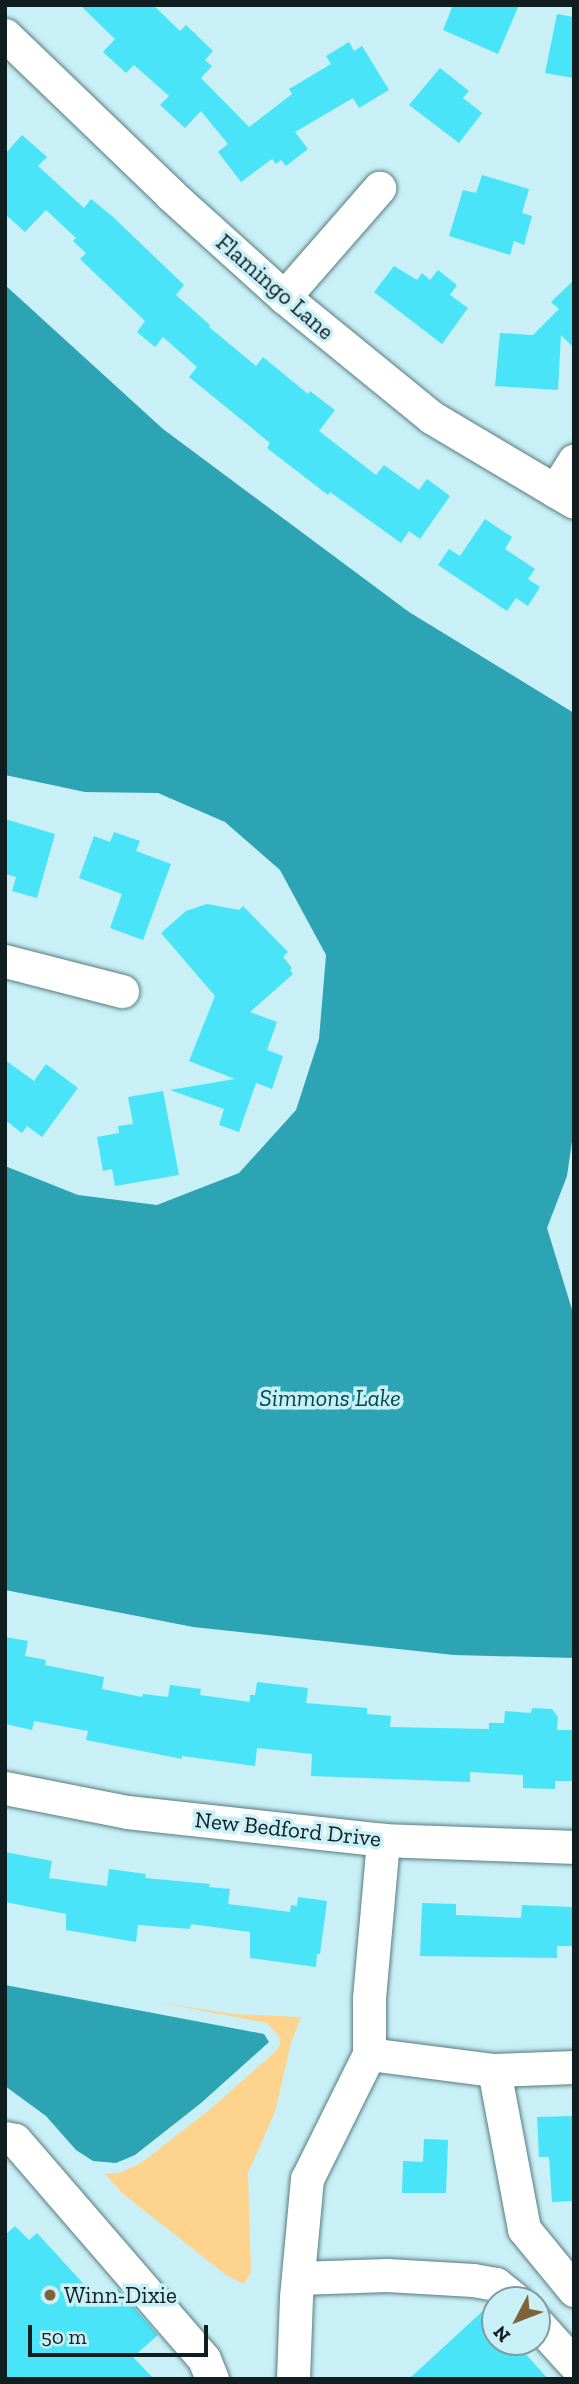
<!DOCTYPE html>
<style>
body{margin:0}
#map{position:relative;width:579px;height:2384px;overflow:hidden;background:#c9f0f6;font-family:"Zilla Slab",serif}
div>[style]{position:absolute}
.green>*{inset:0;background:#fdd38e}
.water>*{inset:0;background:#2da4b3}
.building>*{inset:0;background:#49e4f7}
.roads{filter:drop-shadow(0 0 2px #577c81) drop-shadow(0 0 2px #577c81)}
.minor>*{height:33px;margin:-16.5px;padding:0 16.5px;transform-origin:16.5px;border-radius:16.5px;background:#fff}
.dots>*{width:19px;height:19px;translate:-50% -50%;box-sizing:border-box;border:4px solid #c9f0f6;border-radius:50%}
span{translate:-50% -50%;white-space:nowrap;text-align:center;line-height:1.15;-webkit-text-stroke:7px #c9f0f6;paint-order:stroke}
.street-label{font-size:23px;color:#0f1e20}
.poi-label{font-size:23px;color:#0f1e20}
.left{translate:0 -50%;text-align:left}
.water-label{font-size:24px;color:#004850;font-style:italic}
.frame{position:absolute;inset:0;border:7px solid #0f1e20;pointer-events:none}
.north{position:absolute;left:481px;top:2286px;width:70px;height:70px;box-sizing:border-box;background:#c9f0f6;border:2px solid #7f9ca0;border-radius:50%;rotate:228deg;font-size:19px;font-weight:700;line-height:28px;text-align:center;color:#0f1e20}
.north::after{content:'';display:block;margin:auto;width:24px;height:32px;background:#7d6335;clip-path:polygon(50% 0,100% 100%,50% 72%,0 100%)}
.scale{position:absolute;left:28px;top:2325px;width:180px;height:32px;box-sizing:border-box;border:4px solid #0f1e20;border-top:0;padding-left:9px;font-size:21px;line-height:24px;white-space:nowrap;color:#0f1e20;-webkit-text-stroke:5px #c9f0f6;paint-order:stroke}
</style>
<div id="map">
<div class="green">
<div style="clip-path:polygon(157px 2002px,233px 2014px,301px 2017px,291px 2043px,275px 2112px,248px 2173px,251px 2272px,244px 2284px,226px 2275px,122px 2193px,105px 2174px,119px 2173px,141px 2163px,208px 2111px,276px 2051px,280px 2045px,279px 2036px,267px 2023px)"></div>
</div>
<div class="water">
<div style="clip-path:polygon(5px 285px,163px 429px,409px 612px,574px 713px,574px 1127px,567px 1176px,547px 1228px,574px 1316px,574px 1658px,454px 1655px,193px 1627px,5px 1590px,5px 1166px,78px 1195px,157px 1205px,239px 1173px,296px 1110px,319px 1039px,326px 955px,280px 870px,225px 822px,158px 793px,85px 792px,5px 775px)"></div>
<div style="clip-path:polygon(5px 1985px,264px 2034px,269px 2042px,201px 2103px,135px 2155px,116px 2163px,93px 2161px,76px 2150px,46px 2116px,5px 2086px)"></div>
</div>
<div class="building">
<div style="clip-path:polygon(80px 5px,153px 5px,180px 31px,186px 25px,213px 51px,205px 60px,212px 66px,201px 78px,249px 127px,292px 94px,289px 89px,331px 64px,326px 56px,349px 42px,354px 51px,362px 46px,389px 90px,359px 108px,353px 98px,295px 132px,308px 149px,286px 166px,281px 160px,276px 164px,272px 159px,241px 182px,218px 152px,228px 144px,201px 111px,185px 128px,160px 105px,169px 96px,134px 65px,126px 73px,103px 52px,115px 39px)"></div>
<div style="clip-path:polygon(453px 5px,519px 5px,498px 54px,443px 30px)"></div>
<div style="clip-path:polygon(557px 14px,574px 17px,574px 78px,545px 73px)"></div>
<div style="clip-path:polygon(440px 68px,469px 91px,463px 98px,482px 113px,459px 143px,409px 105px)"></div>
<div style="clip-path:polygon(22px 135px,47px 157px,38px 166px,84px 208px,91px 199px,112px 216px,184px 285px,176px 295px,210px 325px,209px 327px,256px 366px,263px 357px,308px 394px,310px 391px,335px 410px,319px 431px,376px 475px,384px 465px,419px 490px,427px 479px,450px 496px,420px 539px,409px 531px,401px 543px,330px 492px,328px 495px,267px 448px,270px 443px,189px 377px,197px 367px,163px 337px,155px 347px,137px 332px,145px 321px,80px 259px,86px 253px,73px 241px,76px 238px,46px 210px,25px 232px,5px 214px,5px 154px)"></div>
<div style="clip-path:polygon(482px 175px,529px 189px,522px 213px,532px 216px,524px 245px,514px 241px,510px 255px,449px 236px,463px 190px,476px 193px)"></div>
<div style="clip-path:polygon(394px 266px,417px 280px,422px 273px,430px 280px,438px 270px,457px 285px,450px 295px,468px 308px,442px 344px,374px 292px)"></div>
<div style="clip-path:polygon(574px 280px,574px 348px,561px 335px,558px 390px,495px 386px,500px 333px,533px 335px,559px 309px,551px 302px)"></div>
<div style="clip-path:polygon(485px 519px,512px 537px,505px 549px,535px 569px,528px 579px,540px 587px,528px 606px,516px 598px,507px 611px,438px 565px,449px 549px,460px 556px)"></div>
<div style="clip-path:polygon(5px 819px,55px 834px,37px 898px,12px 891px,16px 877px,5px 874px)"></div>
<div style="clip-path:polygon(114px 832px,140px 841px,136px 851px,171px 864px,143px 940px,110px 928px,122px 894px,79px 878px,94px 836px,110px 842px)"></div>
<div style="clip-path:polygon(207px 904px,239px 910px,243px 906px,288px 952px,283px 957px,292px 968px,290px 970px,293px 974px,250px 1012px,277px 1022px,267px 1050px,283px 1056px,272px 1089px,256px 1083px,239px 1132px,219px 1125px,224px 1109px,170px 1090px,235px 1079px,189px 1061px,215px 996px,161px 933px,186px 911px)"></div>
<div style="clip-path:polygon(5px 1060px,34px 1081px,46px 1064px,78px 1088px,42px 1137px,27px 1126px,22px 1133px,5px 1120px)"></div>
<div style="clip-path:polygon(163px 1091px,179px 1175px,115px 1186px,112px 1169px,103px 1171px,97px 1137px,119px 1133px,118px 1126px,133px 1124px,128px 1097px)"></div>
<div style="clip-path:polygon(5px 1637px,28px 1641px,25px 1656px,46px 1660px,45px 1665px,104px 1677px,102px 1689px,142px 1697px,143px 1694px,168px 1697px,170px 1685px,201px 1689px,200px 1695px,250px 1702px,250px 1695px,255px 1695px,257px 1682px,308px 1688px,306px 1703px,367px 1708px,367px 1714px,391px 1716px,390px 1727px,489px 1729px,489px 1723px,504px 1723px,505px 1711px,531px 1713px,532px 1708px,552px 1709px,558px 1717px,557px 1730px,574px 1730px,574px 1781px,555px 1781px,555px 1789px,523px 1788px,523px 1775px,470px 1772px,470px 1782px,311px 1776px,312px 1754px,257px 1748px,255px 1766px,182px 1756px,182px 1759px,86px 1740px,88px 1731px,34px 1721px,32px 1730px,5px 1724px)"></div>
<div style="clip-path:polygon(5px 1852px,52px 1861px,49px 1878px,107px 1886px,109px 1869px,146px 1874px,145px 1878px,210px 1884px,209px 1887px,230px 1889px,228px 1904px,290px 1912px,291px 1905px,297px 1906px,298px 1897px,327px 1901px,320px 1954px,317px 1954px,316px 1967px,250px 1958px,250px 1932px,191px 1924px,190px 1929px,138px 1925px,136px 1942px,66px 1930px,66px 1914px,5px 1902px)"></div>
<div style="clip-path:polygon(422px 1903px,456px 1904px,456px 1915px,521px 1918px,522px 1905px,574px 1907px,574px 1946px,557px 1946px,557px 1958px,420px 1956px)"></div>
<div style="clip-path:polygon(574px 2116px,574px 2201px,552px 2202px,549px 2157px,539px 2157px,537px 2117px)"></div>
<div style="clip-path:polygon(424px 2139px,448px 2140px,446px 2193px,402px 2193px,403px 2161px,423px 2162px)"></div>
<div style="clip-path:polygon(15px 2226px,29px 2240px,37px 2233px,102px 2304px,118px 2289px,158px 2335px,133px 2357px,154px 2379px,5px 2379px,5px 2235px)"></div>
<div style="clip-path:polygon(485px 2309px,495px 2320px,495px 2342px,515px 2342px,548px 2379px,409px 2379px)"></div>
</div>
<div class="roads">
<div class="minor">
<div style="left:5px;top:35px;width:229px;rotate:43.9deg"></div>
<div style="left:170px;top:194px;width:154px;rotate:42.1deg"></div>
<div style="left:284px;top:297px;width:190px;rotate:39.2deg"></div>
<div style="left:431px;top:417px;width:166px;rotate:30.7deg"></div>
<div style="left:284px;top:297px;width:145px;rotate:-48.9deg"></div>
<div style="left:555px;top:491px;width:36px;rotate:-58deg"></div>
<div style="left:5px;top:961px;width:121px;rotate:14.4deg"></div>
<div style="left:5px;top:1788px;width:124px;rotate:11.1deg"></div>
<div style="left:127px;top:1812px;width:258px;rotate:6.2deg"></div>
<div style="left:383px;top:1840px;width:191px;rotate:2.1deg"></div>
<div style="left:369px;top:2054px;width:126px;rotate:7.3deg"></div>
<div style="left:574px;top:2067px;width:80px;rotate:177.9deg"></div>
<div style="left:494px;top:2070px;width:162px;rotate:79.3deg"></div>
<div style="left:524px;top:2229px;width:79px;rotate:50.7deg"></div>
<div style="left:5px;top:2138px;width:10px;rotate:11deg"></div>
<div style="left:15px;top:2140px;width:289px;rotate:49.2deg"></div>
<div style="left:204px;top:2359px;width:22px;rotate:68deg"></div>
<div style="left:298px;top:2278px;width:89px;rotate:-1.9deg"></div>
<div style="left:387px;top:2275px;width:86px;rotate:3.3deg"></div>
<div style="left:473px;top:2280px;width:23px;rotate:10deg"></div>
<div style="left:496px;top:2284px;width:26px;rotate:39deg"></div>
<div style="left:537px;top:2323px;width:55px;rotate:47.9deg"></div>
<div style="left:293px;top:2379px;width:82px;rotate:-87.9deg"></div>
<div style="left:296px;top:2297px;width:119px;rotate:-84.7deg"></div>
<div style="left:307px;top:2179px;width:140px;rotate:-63.6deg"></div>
<div style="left:369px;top:2054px;width:56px;rotate:-90deg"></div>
<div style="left:369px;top:1998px;width:159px;rotate:-84.9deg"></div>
</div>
</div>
<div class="dots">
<div style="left:50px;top:2295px;background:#7d6335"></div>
</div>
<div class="street-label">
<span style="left:275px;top:287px;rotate:41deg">Flamingo Lane</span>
<span style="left:288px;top:1829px;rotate:6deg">New Bedford Drive</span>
</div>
<div class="poi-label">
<span class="left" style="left:64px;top:2295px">Winn-Dixie</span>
</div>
<div class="water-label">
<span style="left:330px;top:1398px">Simmons Lake</span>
</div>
<div class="frame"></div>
<div class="north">N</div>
<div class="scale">50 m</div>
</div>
